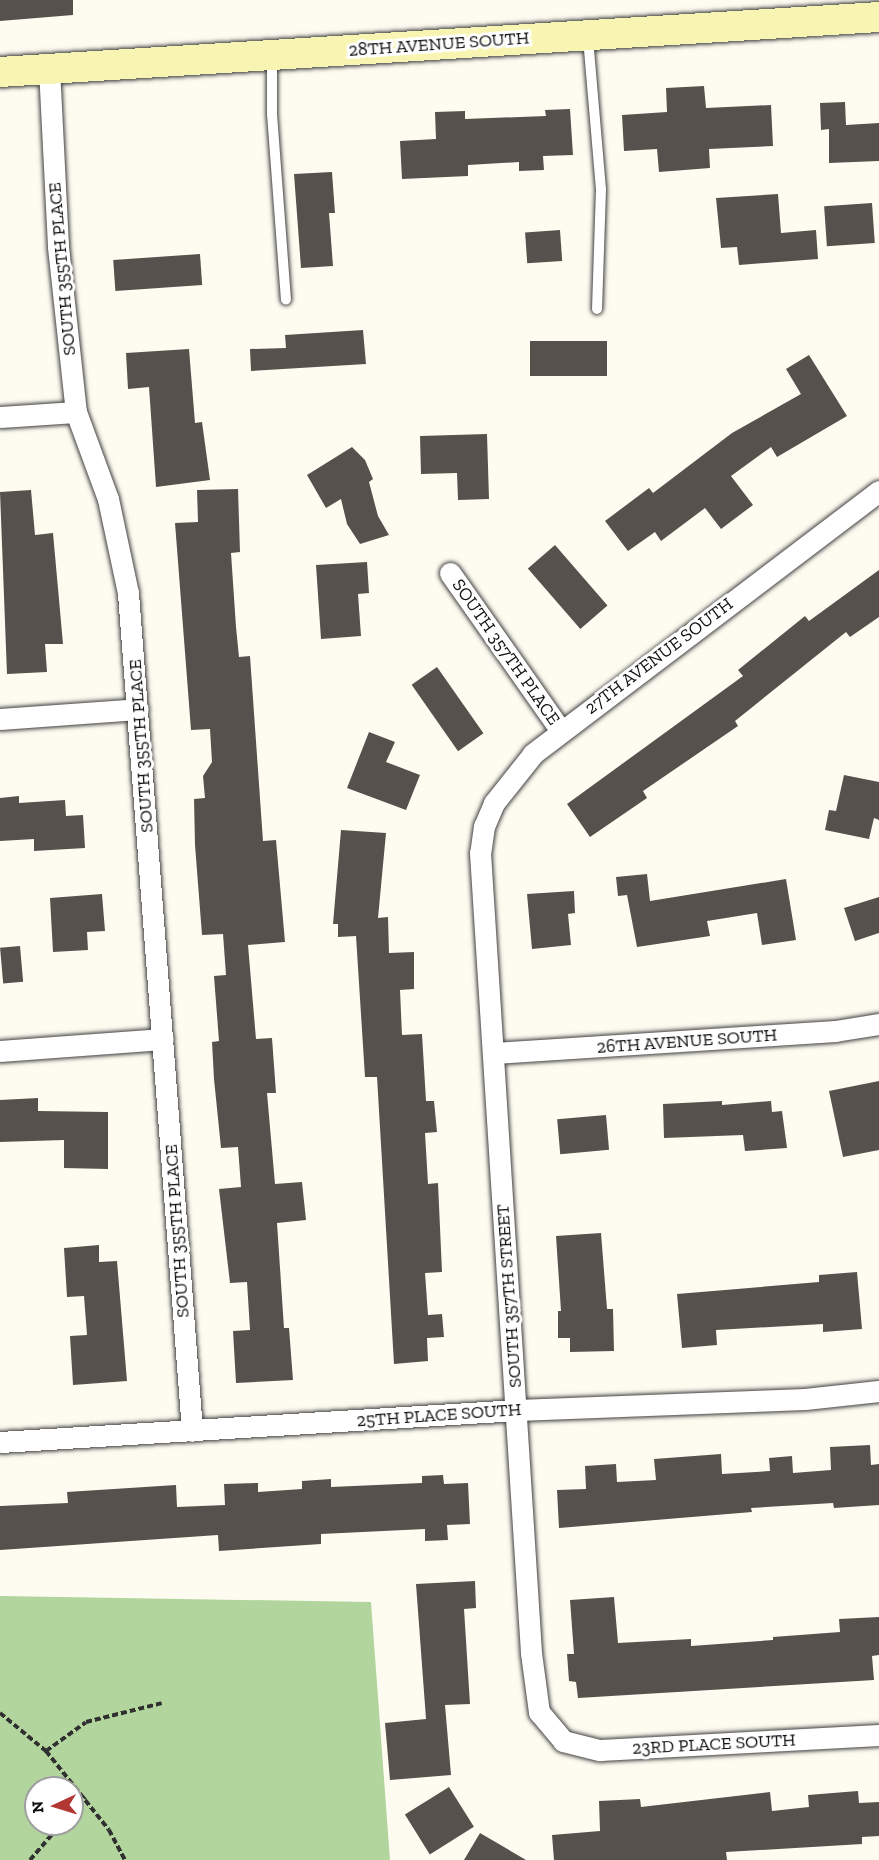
<!DOCTYPE html>
<style>
body{margin:0}
#map{position:relative;width:879px;height:1860px;overflow:hidden;background:#fefcf1;font-family:"Zilla Slab",serif}
div>[style]{position:absolute}
.forest>*{inset:0;background:#b2d59e}
.building>*{inset:0;background:#56514c;transform-origin:0 0}
.path>*{height:4px;margin-top:-2px;transform-origin:0;background:repeating-linear-gradient(90deg,#303030 0 6px,transparent 0 9px)}
.roads{filter:drop-shadow(0 0 2px #414141) drop-shadow(0 0 2px #414141)}
.lane>*{height:10px;margin:-5px;padding:0 5px;transform-origin:5px;border-radius:5px;background:#fff}
.street>*{height:21px;margin:-10.5px;padding:0 10.5px;transform-origin:10.5px;border-radius:10.5px;background:#fff}
.secondary>*{height:30px;margin:-15px;padding:0 15px;transform-origin:15px;border-radius:15px;background:#f8f5b2}
span{translate:-50% -50%;white-space:nowrap;text-align:center;line-height:1.15;-webkit-text-stroke:6px #fff;paint-order:stroke}
.street-label{font-size:18px;color:#0e0e0e}
.north{position:absolute;left:24px;top:1776px;width:60px;height:60px;box-sizing:border-box;background:#fff;border:2px solid #9f9f9f;border-radius:50%;rotate:266deg;font-size:16px;font-weight:700;line-height:24px;text-align:center;color:#0e0e0e}
.north::after{content:'';display:block;margin:auto;width:21px;height:27px;background:#b23733;clip-path:polygon(50% 0,100% 100%,50% 72%,0 100%)}
</style>
<div id="map">
<div class="forest">
<div style="clip-path:polygon(evenodd,0 1596px,371px 1602px,390px 1860px,0 1860px,0 1596px,36px 1788px,72px 1788px,72px 1824px,36px 1824px,36px 1788px)"></div>
</div>
<div class="building">
<div style="clip-path:polygon(0 0,73px 0,73px 15px,0 21px)"></div>
<div style="clip-path:polygon(704px 86px,706px 108px,771px 105px,773px 146px,709px 149px,710px 168px,659px 172px,657px 149px,624px 151px,622px 115px,667px 112px,666px 88px)"></div>
<div style="clip-path:polygon(845px 102px,846px 125px,879px 123px,879px 161px,829px 163px,829px 129px,821px 130px,820px 103px)"></div>
<div style="clip-path:polygon(570px 109px,573px 155px,543px 156px,544px 170px,519px 171px,519px 162px,468px 165px,468px 176px,402px 179px,400px 141px,436px 139px,435px 112px,465px 111px,465px 119px,546px 116px,545px 110px)"></div>
<div style="clip-path:polygon(332px 172px,335px 213px,329px 213px,333px 266px,301px 268px,294px 174px)"></div>
<div style="clip-path:polygon(778px 194px,781px 233px,816px 230px,818px 259px,739px 265px,737px 247px,721px 248px,716px 198px)"></div>
<div style="left:872px;top:203px;width:40px;height:48px;rotate:86deg"></div>
<div style="left:560px;top:230px;width:31px;height:35px;rotate:86deg"></div>
<div style="left:200px;top:254px;width:31px;height:87px;rotate:86deg"></div>
<div style="clip-path:polygon(363px 330px,366px 364px,251px 371px,250px 349px,286px 348px,285px 335px)"></div>
<div style="left:607px;top:341px;width:35px;height:77px;rotate:90deg"></div>
<div style="clip-path:polygon(189px 349px,195px 423px,202px 422px,210px 480px,156px 487px,149px 387px,128px 389px,126px 353px)"></div>
<div style="clip-path:polygon(809px 355px,847px 416px,777px 457px,771px 447px,731px 476px,753px 505px,721px 529px,705px 508px,661px 541px,655px 532px,628px 551px,605px 521px,649px 488px,653px 493px,732px 433px,801px 394px,786px 369px)"></div>
<div style="clip-path:polygon(487px 434px,489px 499px,458px 500px,457px 473px,421px 474px,420px 436px)"></div>
<div style="clip-path:polygon(352px 447px,365px 460px,373px 479px,369px 482px,378px 516px,389px 535px,360px 544px,347px 524px,341px 499px,326px 508px,307px 475px)"></div>
<div style="clip-path:polygon(238px 489px,240px 552px,231px 553px,236px 627px,239px 657px,250px 656px,263px 841px,276px 840px,285px 942px,248px 945px,256px 1039px,272px 1038px,276px 1093px,267px 1093px,275px 1184px,302px 1182px,306px 1220px,277px 1223px,284px 1328px,289px 1328px,293px 1380px,236px 1383px,233px 1331px,250px 1330px,247px 1282px,230px 1283px,219px 1189px,241px 1187px,238px 1147px,221px 1148px,214px 1079px,212px 1042px,219px 1041px,214px 976px,226px 975px,223px 934px,202px 935px,195px 845px,194px 799px,205px 798px,203px 776px,212px 762px,210px 729px,191px 730px,175px 523px,198px 522px,197px 490px)"></div>
<div style="clip-path:polygon(31px 490px,35px 535px,53px 533px,63px 644px,45px 644px,47px 672px,7px 674px,0 492px)"></div>
<div style="left:555px;top:545px;width:80px;height:36px;rotate:49deg"></div>
<div style="clip-path:polygon(367px 562px,369px 593px,358px 594px,361px 636px,321px 639px,316px 565px)"></div>
<div style="clip-path:polygon(879px 570px,879px 617px,850px 637px,846px 632px,735px 721px,738px 726px,643px 791px,647px 798px,590px 837px,567px 804px,743px 676px,738px 670px,805px 616px,809px 621px)"></div>
<div style="left:437px;top:667px;width:81px;height:31px;rotate:55deg"></div>
<div style="clip-path:polygon(369px 732px,395px 742px,386px 762px,420px 775px,406px 810px,347px 788px)"></div>
<div style="clip-path:polygon(844px 775px,879px 782px,879px 820px,874px 818px,869px 839px,825px 830px,829px 810px,836px 811px)"></div>
<div style="clip-path:polygon(19px 796px,19px 803px,65px 800px,66px 816px,83px 815px,85px 848px,34px 851px,34px 839px,0 841px,0 798px)"></div>
<div style="clip-path:polygon(341px 830px,386px 833px,378px 918px,388px 917px,389px 953px,414px 952px,414px 989px,400px 990px,402px 1035px,422px 1034px,426px 1101px,434px 1101px,437px 1132px,425px 1133px,428px 1184px,438px 1183px,442px 1272px,425px 1273px,428px 1315px,442px 1314px,444px 1337px,427px 1338px,428px 1361px,394px 1364px,377px 1077px,365px 1077px,356px 936px,338px 937px,338px 924px,333px 924px)"></div>
<div style="clip-path:polygon(647px 874px,650px 901px,786px 879px,796px 940px,762px 945px,757px 913px,707px 921px,710px 936px,637px 947px,627px 895px,618px 896px,616px 877px)"></div>
<div style="clip-path:polygon(574px 891px,575px 913px,568px 914px,571px 945px,532px 949px,527px 894px)"></div>
<div style="clip-path:polygon(102px 894px,105px 931px,87px 932px,88px 950px,53px 952px,50px 898px)"></div>
<div style="clip-path:polygon(879px 897px,879px 933px,855px 941px,844px 908px)"></div>
<div style="left:20px;top:946px;width:36px;height:20px;rotate:85deg"></div>
<div style="clip-path:polygon(879px 1081px,879px 1150px,843px 1157px,829px 1091px)"></div>
<div style="clip-path:polygon(38px 1098px,38px 1111px,108px 1112px,108px 1169px,64px 1168px,64px 1140px,0 1142px,0 1100px)"></div>
<div style="clip-path:polygon(722px 1101px,722px 1105px,771px 1101px,772px 1112px,782px 1111px,787px 1148px,745px 1151px,743px 1135px,664px 1138px,663px 1104px)"></div>
<div style="left:606px;top:1115px;width:35px;height:49px;rotate:85deg"></div>
<div style="clip-path:polygon(601px 1233px,607px 1309px,613px 1309px,614px 1351px,570px 1352px,570px 1338px,558px 1338px,558px 1311px,561px 1311px,556px 1236px)"></div>
<div style="clip-path:polygon(99px 1245px,99px 1262px,117px 1261px,127px 1381px,73px 1385px,70px 1336px,87px 1335px,84px 1296px,67px 1297px,64px 1248px)"></div>
<div style="clip-path:polygon(857px 1272px,862px 1329px,823px 1332px,823px 1324px,716px 1330px,717px 1345px,682px 1348px,677px 1294px,819px 1282px,819px 1275px)"></div>
<div style="clip-path:polygon(870px 1445px,871px 1465px,879px 1464px,879px 1505px,834px 1508px,833px 1503px,751px 1508px,752px 1512px,559px 1528px,557px 1490px,586px 1489px,585px 1466px,616px 1464px,617px 1482px,656px 1480px,654px 1459px,721px 1454px,722px 1474px,770px 1471px,769px 1458px,792px 1456px,793px 1473px,831px 1470px,830px 1447px)"></div>
<div style="clip-path:polygon(443px 1475px,444px 1484px,468px 1483px,470px 1524px,447px 1525px,448px 1540px,425px 1541px,425px 1529px,321px 1534px,321px 1544px,219px 1551px,218px 1535px,0 1550px,0 1506px,68px 1503px,67px 1492px,176px 1485px,177px 1507px,225px 1505px,224px 1484px,258px 1483px,258px 1492px,302px 1489px,302px 1481px,331px 1479px,331px 1487px,422px 1483px,422px 1476px)"></div>
<div style="clip-path:polygon(475px 1581px,476px 1608px,464px 1609px,470px 1704px,445px 1705px,451px 1775px,390px 1780px,385px 1723px,426px 1719px,416px 1584px)"></div>
<div style="clip-path:polygon(614px 1597px,618px 1643px,691px 1639px,691px 1646px,773px 1640px,773px 1637px,840px 1632px,839px 1619px,879px 1617px,879px 1655px,872px 1656px,874px 1680px,578px 1698px,576px 1682px,569px 1681px,567px 1654px,574px 1654px,570px 1600px)"></div>
<div style="left:449px;top:1787px;width:47px;height:52px;rotate:58deg"></div>
<div style="clip-path:polygon(858px 1791px,859px 1803px,879px 1802px,879px 1836px,862px 1837px,862px 1844px,726px 1852px,727px 1860px,554px 1860px,552px 1835px,600px 1831px,599px 1801px,640px 1799px,641px 1807px,770px 1792px,772px 1811px,809px 1807px,808px 1795px)"></div>
<div style="clip-path:polygon(480px 1833px,526px 1860px,464px 1860px)"></div>
</div>
<div class="path">
<div style="left:0;top:1713px;width:60px;rotate:39.6deg"></div>
<div style="left:46px;top:1751px;width:101px;rotate:51.4deg"></div>
<div style="left:109px;top:1830px;width:34px;rotate:62deg"></div>
<div style="left:46px;top:1751px;width:49px;rotate:-35.9deg"></div>
<div style="left:86px;top:1722px;width:78px;rotate:-14deg"></div>
<div style="left:72px;top:1812px;width:20px;rotate:-49deg"></div>
<div style="left:30px;top:1860px;width:48px;rotate:-49.3deg"></div>
</div>
<div class="roads">
<div class="lane">
<div style="left:588px;top:38px;width:152px;rotate:85.1deg"></div>
<div style="left:601px;top:189px;width:120px;rotate:91.9deg"></div>
<div style="left:272px;top:57px;width:57px;rotate:90deg"></div>
<div style="left:272px;top:114px;width:186px;rotate:85.7deg"></div>
</div>
<div class="street">
<div style="left:49px;top:68px;width:179px;rotate:87.1deg"></div>
<div style="left:58px;top:247px;width:166px;rotate:83.8deg"></div>
<div style="left:76px;top:412px;width:93px;rotate:69.8deg"></div>
<div style="left:108px;top:499px;width:96px;rotate:78deg"></div>
<div style="left:128px;top:593px;width:840px;rotate:85.63deg"></div>
<div style="left:0;top:417px;width:76px;rotate:-3.8deg"></div>
<div style="left:879px;top:491px;width:435px;rotate:142.8deg"></div>
<div style="left:533px;top:754px;width:63px;rotate:128.5deg"></div>
<div style="left:494px;top:803px;width:25px;rotate:113deg"></div>
<div style="left:484px;top:826px;width:27px;rotate:98deg"></div>
<div style="left:480px;top:853px;width:802px;rotate:86.35deg"></div>
<div style="left:531px;top:1653px;width:60px;rotate:82.3deg"></div>
<div style="left:539px;top:1712px;width:38px;rotate:50deg"></div>
<div style="left:563px;top:1741px;width:38px;rotate:14deg"></div>
<div style="left:600px;top:1750px;width:279px;rotate:-3.1deg"></div>
<div style="left:450px;top:573px;width:193px;rotate:54.9deg"></div>
<div style="left:0;top:719px;width:138px;rotate:-4.1deg"></div>
<div style="left:0;top:1051px;width:163px;rotate:-4.2deg"></div>
<div style="left:494px;top:1053px;width:342px;rotate:-3.7deg"></div>
<div style="left:835px;top:1031px;width:45px;rotate:-9deg"></div>
<div style="left:0;top:1442px;width:518px;rotate:-3.54deg"></div>
<div style="left:517px;top:1410px;width:288px;rotate:-2.2deg"></div>
<div style="left:805px;top:1399px;width:74px;rotate:-6.2deg"></div>
</div>
<div class="secondary">
<div style="left:0;top:72px;width:881px;rotate:-3.58deg"></div>
</div>
</div>
<div class="street-label">
<span style="left:439px;top:44px;rotate:-4deg">28TH AVENUE SOUTH</span>
<span style="left:62px;top:269px;rotate:-95deg">SOUTH 355TH PLACE</span>
<span style="left:506px;top:652px;rotate:55deg">SOUTH 357TH PLACE</span>
<span style="left:659px;top:656px;rotate:-37deg">27TH AVENUE SOUTH</span>
<span style="left:141px;top:746px;rotate:-94deg">SOUTH 355TH PLACE</span>
<span style="left:687px;top:1041px;rotate:-4deg">26TH AVENUE SOUTH</span>
<span style="left:177px;top:1231px;rotate:-94deg">SOUTH 355TH PLACE</span>
<span style="left:509px;top:1296px;rotate:-94deg">SOUTH 357TH STREET</span>
<span style="left:439px;top:1415px;rotate:-4deg">25TH PLACE SOUTH</span>
<span style="left:714px;top:1744px;rotate:-3deg">23RD PLACE SOUTH</span>
</div>
<div class="north">N</div>
</div>
